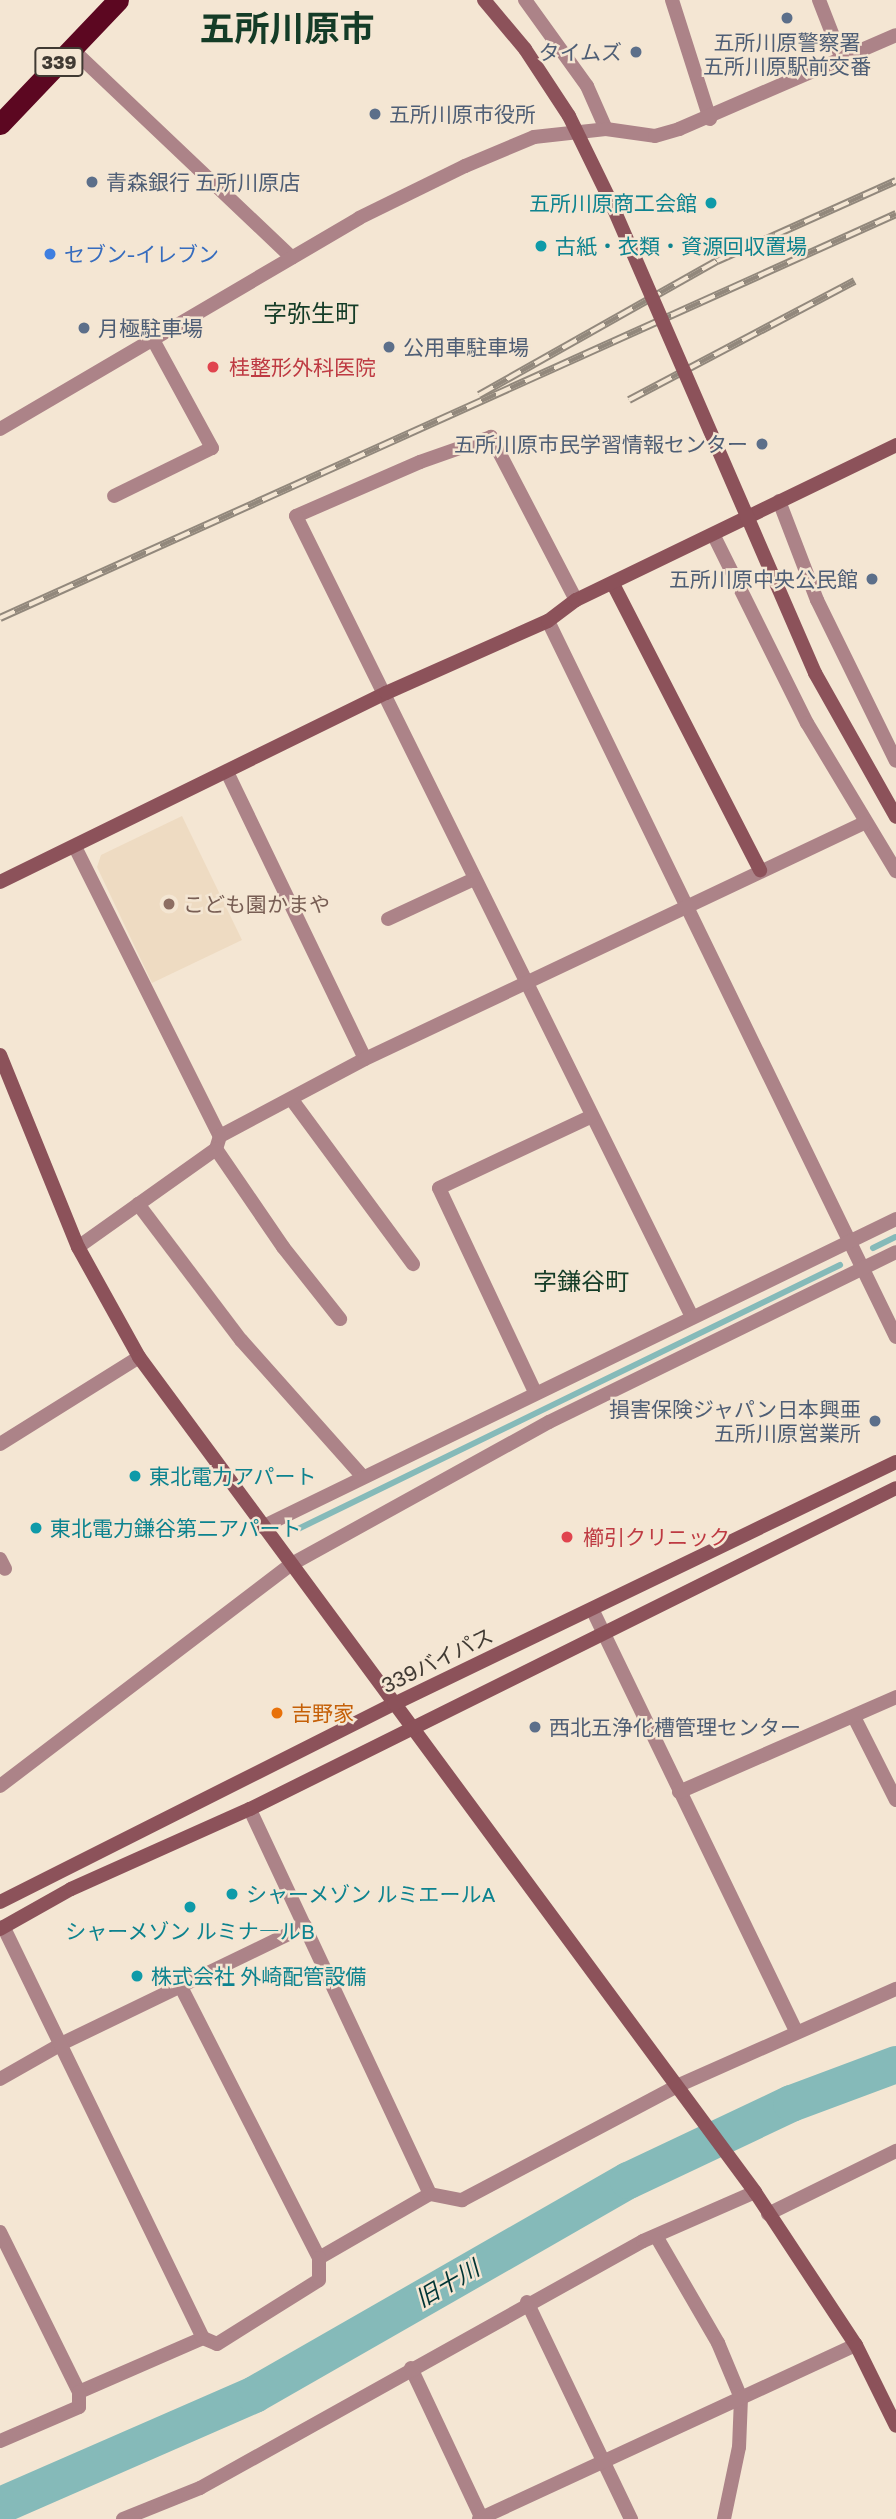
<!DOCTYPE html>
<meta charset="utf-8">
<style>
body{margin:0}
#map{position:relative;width:896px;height:2519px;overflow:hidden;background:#f4e6d3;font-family:"Golos Text","Noto Sans JP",sans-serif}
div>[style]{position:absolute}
.built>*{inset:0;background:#eedbc2}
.stream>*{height:6px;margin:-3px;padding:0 3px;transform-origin:3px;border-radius:3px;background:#85bab9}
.river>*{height:37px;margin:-18.5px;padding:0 18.5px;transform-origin:18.5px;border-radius:18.5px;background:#85bab9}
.street>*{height:14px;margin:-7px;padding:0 7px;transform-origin:7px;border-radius:7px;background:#ac8388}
.secondary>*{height:14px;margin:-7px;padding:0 7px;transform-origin:7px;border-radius:7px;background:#8c525a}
.highway>*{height:21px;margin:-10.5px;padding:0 10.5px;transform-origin:10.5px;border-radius:10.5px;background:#5c0721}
.rail>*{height:8px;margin-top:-4px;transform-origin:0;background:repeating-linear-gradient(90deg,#f4e6d3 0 16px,#92887c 0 32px);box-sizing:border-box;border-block:2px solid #92887c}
.secondary-bridge>*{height:14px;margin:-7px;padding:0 7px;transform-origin:7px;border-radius:7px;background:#8c525a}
.dots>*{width:19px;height:19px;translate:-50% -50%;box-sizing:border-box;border:4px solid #f4e6d3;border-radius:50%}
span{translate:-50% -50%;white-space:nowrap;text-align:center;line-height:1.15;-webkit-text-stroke:5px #f4e6d3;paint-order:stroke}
.shield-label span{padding:2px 5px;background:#f4e6d3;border:2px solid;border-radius:5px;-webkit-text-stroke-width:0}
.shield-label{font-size:19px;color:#403a33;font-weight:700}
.service-label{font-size:21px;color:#4e5e75}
.right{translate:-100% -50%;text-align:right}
.left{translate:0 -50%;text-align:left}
.culture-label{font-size:21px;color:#0d838f}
.shop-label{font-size:21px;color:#366cbe}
.health-label{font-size:21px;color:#be3a42}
.education-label{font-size:21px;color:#785e54}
.street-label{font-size:21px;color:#403a33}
.food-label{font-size:21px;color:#c56008}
.water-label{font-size:23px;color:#003535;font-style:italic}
.quarter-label{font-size:24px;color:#143c27}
.town-label{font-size:35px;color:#143c27;font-weight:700}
</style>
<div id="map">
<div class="built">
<div style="clip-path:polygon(182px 816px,242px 940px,152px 983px,97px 867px,101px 855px)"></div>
</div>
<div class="stream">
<div style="left:873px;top:1248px;width:25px;rotate:-26deg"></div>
<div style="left:298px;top:1529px;width:603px;rotate:-25.97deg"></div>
</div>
<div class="river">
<div style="left:0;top:2505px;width:277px;rotate:-23.6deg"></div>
<div style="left:254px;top:2394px;width:431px;rotate:-29.8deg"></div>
<div style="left:628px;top:2180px;width:180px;rotate:-25.3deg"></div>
<div style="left:791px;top:2103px;width:112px;rotate:-20.4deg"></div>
</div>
<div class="street">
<div style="left:525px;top:0;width:106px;rotate:54.2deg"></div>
<div style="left:587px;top:86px;width:47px;rotate:66.2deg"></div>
<div style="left:672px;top:0;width:125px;rotate:72.3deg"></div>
<div style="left:819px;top:0;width:63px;rotate:68.7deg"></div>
<div style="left:72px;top:49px;width:303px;rotate:43.5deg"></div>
<div style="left:0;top:429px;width:416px;rotate:-30.4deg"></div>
<div style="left:359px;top:218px;width:118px;rotate:-26.1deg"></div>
<div style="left:465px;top:166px;width:75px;rotate:-22.8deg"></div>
<div style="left:534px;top:137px;width:72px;rotate:-6.3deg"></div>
<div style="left:606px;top:129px;width:49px;rotate:8.1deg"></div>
<div style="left:655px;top:136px;width:25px;rotate:-16deg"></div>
<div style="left:679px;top:129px;width:236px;rotate:-23.4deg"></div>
<div style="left:114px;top:496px;width:109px;rotate:-26.1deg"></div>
<div style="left:212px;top:448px;width:123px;rotate:-118.6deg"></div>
<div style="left:779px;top:501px;width:106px;rotate:69deg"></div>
<div style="left:817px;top:600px;width:179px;rotate:63.9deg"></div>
<div style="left:714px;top:536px;width:209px;rotate:63.6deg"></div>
<div style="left:807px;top:723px;width:173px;rotate:59deg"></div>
<div style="left:576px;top:600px;width:184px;rotate:-117.5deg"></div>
<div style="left:491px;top:437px;width:75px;rotate:160.6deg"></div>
<div style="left:420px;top:462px;width:135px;rotate:156.5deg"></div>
<div style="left:296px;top:516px;width:891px;rotate:63.69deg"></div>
<div style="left:548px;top:621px;width:796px;rotate:64.08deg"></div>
<div style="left:227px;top:772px;width:318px;rotate:64.3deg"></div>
<div style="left:75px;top:847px;width:323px;rotate:63.4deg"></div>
<div style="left:220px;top:1136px;width:14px;rotate:107deg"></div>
<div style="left:216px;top:1149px;width:169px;rotate:144.6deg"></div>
<div style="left:388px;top:919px;width:95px;rotate:-24.9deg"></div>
<div style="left:292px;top:1100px;width:204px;rotate:53.6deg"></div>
<div style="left:220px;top:1136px;width:164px;rotate:-28deg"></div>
<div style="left:365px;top:1059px;width:552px;rotate:-25.31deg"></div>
<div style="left:216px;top:1149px;width:119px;rotate:55.6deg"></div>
<div style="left:283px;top:1247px;width:92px;rotate:51.6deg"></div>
<div style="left:138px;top:1204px;width:171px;rotate:52.9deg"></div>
<div style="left:241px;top:1340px;width:183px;rotate:48.3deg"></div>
<div style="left:535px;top:1392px;width:225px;rotate:-115.2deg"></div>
<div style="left:439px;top:1188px;width:169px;rotate:-25.2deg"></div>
<div style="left:0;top:1444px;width:164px;rotate:-32deg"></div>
<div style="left:262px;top:1527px;width:705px;rotate:-25.91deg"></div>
<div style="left:0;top:1559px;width:11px;rotate:63deg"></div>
<div style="left:592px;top:1609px;width:469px;rotate:64.2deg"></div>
<div style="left:854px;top:1717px;width:93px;rotate:63.2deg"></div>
<div style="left:0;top:1786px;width:365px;rotate:-37.3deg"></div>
<div style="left:290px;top:1565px;width:296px;rotate:-28.9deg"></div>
<div style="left:549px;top:1422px;width:386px;rotate:-26.1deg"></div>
<div style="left:679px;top:1792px;width:237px;rotate:-23.6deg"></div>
<div style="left:181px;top:1987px;width:304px;rotate:63deg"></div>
<div style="left:319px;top:2258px;width:128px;rotate:-30deg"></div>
<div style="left:430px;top:2194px;width:425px;rotate:-115.1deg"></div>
<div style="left:0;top:2079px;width:73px;rotate:-29.7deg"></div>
<div style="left:63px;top:2043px;width:269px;rotate:-25.8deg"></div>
<div style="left:430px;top:2194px;width:33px;rotate:11deg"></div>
<div style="left:462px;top:2200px;width:243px;rotate:-27.9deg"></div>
<div style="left:677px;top:2086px;width:240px;rotate:-23.9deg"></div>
<div style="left:768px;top:2214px;width:143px;rotate:-26.2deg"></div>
<div style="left:0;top:2232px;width:178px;rotate:63.7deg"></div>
<div style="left:79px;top:2392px;width:135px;rotate:-23.5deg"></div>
<div style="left:203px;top:2338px;width:457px;rotate:-115.9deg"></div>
<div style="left:656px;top:2236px;width:124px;rotate:59.9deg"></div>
<div style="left:718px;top:2343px;width:60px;rotate:67.3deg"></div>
<div style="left:741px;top:2398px;width:49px;rotate:92.3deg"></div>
<div style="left:739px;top:2447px;width:74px;rotate:101.8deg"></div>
<div style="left:527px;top:2302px;width:241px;rotate:64.4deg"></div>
<div style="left:203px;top:2338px;width:15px;rotate:23deg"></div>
<div style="left:217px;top:2344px;width:120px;rotate:-32.1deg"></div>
<div style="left:319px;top:2280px;width:22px;rotate:-90deg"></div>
<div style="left:411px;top:2368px;width:167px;rotate:64.8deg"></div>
<div style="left:0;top:2441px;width:86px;rotate:-23.3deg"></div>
<div style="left:79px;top:2407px;width:15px;rotate:-90deg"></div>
<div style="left:123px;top:2519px;width:83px;rotate:-21.9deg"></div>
<div style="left:200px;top:2488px;width:507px;rotate:-29.14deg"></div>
<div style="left:643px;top:2241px;width:122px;rotate:-23.6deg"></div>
<div style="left:479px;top:2519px;width:415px;rotate:-24.8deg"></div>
</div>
<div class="secondary">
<div style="left:613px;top:584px;width:322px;rotate:62.8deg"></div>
<div style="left:0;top:882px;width:430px;rotate:-26.1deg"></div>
<div style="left:386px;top:693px;width:177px;rotate:-24deg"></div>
<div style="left:548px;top:621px;width:35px;rotate:-37deg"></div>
<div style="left:576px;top:600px;width:356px;rotate:-25.8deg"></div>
<div style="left:0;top:1055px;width:207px;rotate:67.9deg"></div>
<div style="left:78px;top:1247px;width:126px;rotate:61deg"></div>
<div style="left:139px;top:1357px;width:1038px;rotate:53.58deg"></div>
<div style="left:755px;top:2192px;width:183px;rotate:56.6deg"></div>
<div style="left:856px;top:2345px;width:90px;rotate:63.7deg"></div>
<div style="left:0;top:1902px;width:441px;rotate:-26.7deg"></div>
<div style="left:394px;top:1704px;width:557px;rotate:-25.74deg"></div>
<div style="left:0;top:1929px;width:81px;rotate:-29.4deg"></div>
<div style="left:71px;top:1889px;width:196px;rotate:-24.1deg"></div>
<div style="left:250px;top:1809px;width:721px;rotate:-26.42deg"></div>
</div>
<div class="highway">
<div style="left:0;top:124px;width:171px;rotate:-46.4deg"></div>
</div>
<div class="rail">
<div style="left:479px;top:395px;width:273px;rotate:-29.4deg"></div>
<div style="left:717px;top:261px;width:196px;rotate:-24.1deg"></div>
<div style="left:629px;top:400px;width:255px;rotate:-27.8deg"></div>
<div style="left:0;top:618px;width:983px;rotate:-24.27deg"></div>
</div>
<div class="secondary-bridge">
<div style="left:484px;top:0;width:64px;rotate:50.1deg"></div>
<div style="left:525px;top:49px;width:80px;rotate:56.7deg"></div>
<div style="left:569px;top:116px;width:91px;rotate:64deg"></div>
<div style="left:609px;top:198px;width:518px;rotate:66.55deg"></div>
<div style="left:815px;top:673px;width:165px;rotate:60.6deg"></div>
</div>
<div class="dots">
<div style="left:787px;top:18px;background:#5c6f8a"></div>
<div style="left:636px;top:52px;background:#5c6f8a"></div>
<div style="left:375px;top:114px;background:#5c6f8a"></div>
<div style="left:92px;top:182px;background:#5c6f8a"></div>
<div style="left:711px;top:203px;background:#0f9aa8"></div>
<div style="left:541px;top:246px;background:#0f9aa8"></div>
<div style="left:50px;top:254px;background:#3f7fe0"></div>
<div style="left:84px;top:328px;background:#5c6f8a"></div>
<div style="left:389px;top:347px;background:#5c6f8a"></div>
<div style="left:213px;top:367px;background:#e0444e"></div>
<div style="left:762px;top:444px;background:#5c6f8a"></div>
<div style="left:872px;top:579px;background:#5c6f8a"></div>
<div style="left:169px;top:904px;background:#8d6e63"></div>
<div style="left:875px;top:1421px;background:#5c6f8a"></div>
<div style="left:135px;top:1476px;background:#0f9aa8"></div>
<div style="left:36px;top:1528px;background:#0f9aa8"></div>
<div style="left:567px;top:1537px;background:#e0444e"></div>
<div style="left:277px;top:1713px;background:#e8710a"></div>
<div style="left:535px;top:1727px;background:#5c6f8a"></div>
<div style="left:232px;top:1894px;background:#0f9aa8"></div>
<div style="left:190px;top:1907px;background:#0f9aa8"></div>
<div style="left:137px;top:1976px;background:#0f9aa8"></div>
</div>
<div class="shield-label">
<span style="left:59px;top:62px">339</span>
</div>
<div class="service-label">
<span style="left:787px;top:54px">五所川原警察署<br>五所川原駅前交番</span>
<span class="right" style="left:622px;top:52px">タイムズ</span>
<span class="left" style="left:389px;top:114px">五所川原市役所</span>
<span class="left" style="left:106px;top:182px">青森銀行 五所川原店</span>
<span class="left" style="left:98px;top:328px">月極駐車場</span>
<span class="left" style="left:403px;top:347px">公用車駐車場</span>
<span class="right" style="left:748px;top:444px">五所川原市民学習情報センター</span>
<span class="right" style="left:858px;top:579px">五所川原中央公民館</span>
<span class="right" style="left:861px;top:1421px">損害保険ジャパン日本興亜<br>五所川原営業所</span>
<span class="left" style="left:549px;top:1727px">西北五浄化槽管理センター</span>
</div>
<div class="culture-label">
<span class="right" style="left:697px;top:203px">五所川原商工会館</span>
<span class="left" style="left:555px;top:246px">古紙・衣類・資源回収置場</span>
<span class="left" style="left:149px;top:1476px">東北電力アパート</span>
<span class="left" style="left:50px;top:1528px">東北電力鎌谷第二アパート</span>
<span class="left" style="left:246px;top:1894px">シャーメゾン ルミエールA</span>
<span style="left:190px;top:1931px">シャーメゾン ルミナ―ルB</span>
<span class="left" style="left:151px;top:1976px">株式会社 外崎配管設備</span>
</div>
<div class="shop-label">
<span class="left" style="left:64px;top:254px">セブン-イレブン</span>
</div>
<div class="health-label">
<span class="left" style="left:229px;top:367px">桂整形外科医院</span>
<span class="left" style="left:583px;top:1537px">櫛引クリニック</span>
</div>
<div class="education-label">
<span class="left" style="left:183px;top:904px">こども園かまや</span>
</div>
<div class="street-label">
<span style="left:437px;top:1660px;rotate:-26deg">339バイパス</span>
</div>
<div class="food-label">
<span class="left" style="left:291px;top:1713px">吉野家</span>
</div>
<div class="water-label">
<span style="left:447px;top:2283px;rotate:-30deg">旧十川</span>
</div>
<div class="quarter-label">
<span style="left:311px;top:313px">字弥生町</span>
<span style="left:581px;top:1281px">字鎌谷町</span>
</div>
<div class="town-label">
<span style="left:287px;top:28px">五所川原市</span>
</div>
</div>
